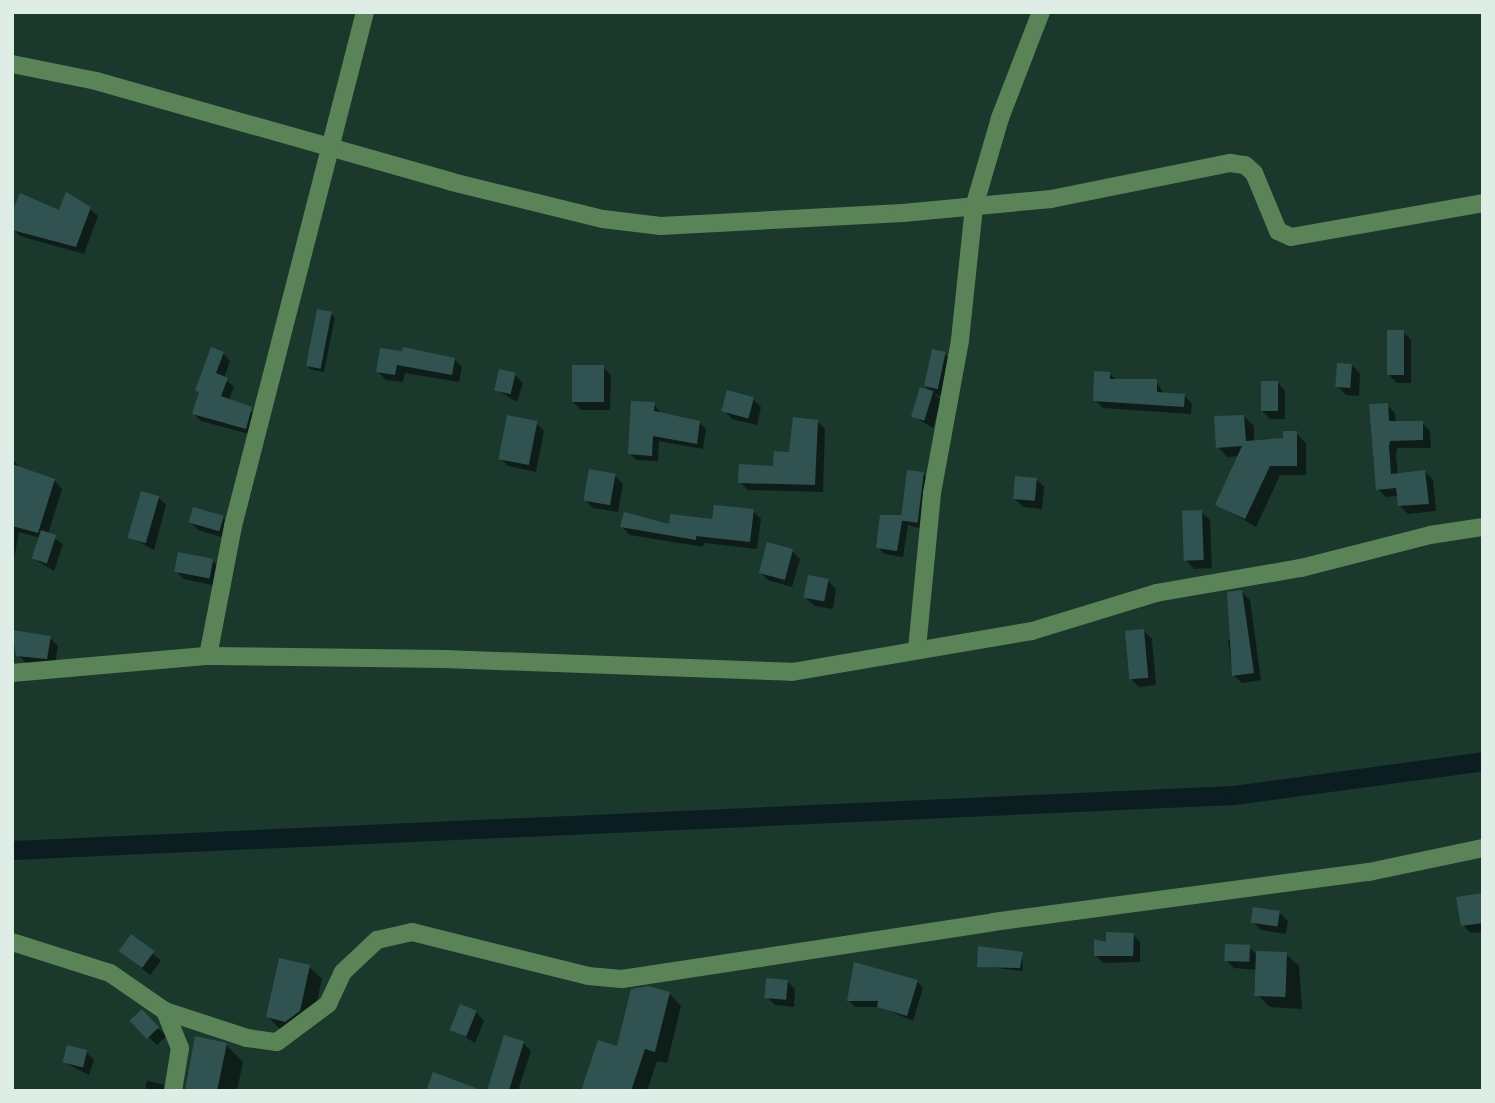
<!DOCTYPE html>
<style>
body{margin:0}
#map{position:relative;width:1495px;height:1103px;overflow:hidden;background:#1b382d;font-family:"Golos Text",sans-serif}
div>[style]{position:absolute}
.shadow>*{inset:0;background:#0007;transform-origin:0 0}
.canal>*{height:19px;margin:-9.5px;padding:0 9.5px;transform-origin:9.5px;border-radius:9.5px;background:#0c1d22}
.building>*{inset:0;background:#305251;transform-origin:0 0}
.minor>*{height:18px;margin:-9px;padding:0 9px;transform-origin:9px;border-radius:9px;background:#5a8458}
span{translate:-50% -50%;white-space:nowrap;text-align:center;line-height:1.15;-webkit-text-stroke:5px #112e24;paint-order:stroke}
.frame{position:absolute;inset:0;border:14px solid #deeee7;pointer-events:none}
</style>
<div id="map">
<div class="shadow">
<div style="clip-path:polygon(90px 209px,98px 216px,84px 254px,20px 236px,12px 228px,60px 212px)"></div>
<div style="clip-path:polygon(331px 314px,335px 317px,324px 372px,310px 369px,307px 365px)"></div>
<div style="clip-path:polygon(1403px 332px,1411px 340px,1411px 383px,1397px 383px,1389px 375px)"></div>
<div style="clip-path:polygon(381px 350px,454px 359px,462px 367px,459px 382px,405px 373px,403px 382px,386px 380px,378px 372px)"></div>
<div style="clip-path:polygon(223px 353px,230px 361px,224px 378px,234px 387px,229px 400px,258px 416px,253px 435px,201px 421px,194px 414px,200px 393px,197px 390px)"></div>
<div style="clip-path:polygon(945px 354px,953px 362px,944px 397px,935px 394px,941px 400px,933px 428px,914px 417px,931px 392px,925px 386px)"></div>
<div style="clip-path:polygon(1352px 365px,1360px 374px,1359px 396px,1346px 395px,1338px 387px)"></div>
<div style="clip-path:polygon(603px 367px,611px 375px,610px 410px,581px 410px,572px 401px)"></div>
<div style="clip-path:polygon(1109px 373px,1117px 381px,1156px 381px,1164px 394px,1185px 396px,1192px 404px,1191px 414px,1103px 408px,1095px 400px)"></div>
<div style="clip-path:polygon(515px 375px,523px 383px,517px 402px,495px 389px)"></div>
<div style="clip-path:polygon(1277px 382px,1285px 391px,1285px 419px,1270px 419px,1262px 411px)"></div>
<div style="clip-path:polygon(753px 399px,761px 407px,757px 425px,732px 419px,724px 410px)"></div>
<div style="clip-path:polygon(654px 404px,661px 414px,699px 422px,706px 429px,703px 449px,659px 441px,658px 461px,636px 460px,630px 453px)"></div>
<div style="clip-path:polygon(1387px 405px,1395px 413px,1396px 423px,1422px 423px,1430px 431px,1431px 448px,1397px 448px,1396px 456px,1398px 475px,1425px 472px,1433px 480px,1436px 511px,1408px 514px,1400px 506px,1399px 496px,1386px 497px,1378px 489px)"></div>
<div style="clip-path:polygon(1244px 416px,1254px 426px,1254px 442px,1285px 440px,1296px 433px,1306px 443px,1306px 475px,1280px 475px,1256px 527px,1217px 504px,1239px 456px,1227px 457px,1218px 447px)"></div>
<div style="clip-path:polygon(817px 421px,825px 429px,823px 492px,748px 490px,740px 482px,775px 467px)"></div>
<div style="clip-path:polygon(536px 423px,544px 431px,536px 472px,508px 466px,500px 458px)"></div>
<div style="clip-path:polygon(12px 459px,23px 470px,54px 480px,62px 489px,48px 534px,63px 544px,54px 571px,34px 559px,40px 538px,19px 532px,12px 570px)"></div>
<div style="clip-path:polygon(923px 474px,931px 482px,925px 530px,908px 525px,903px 557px,884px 554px,878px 547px,902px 517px)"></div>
<div style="clip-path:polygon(615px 476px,623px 484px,618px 512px,593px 508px,585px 500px)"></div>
<div style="clip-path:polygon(1036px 479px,1044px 487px,1042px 509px,1023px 507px,1015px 499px)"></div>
<div style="clip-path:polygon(158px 497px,166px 505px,154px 550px,130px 537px)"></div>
<div style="clip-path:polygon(753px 511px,761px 519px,757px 549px,704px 543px,703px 547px,630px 535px,622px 527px,714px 521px)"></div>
<div style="clip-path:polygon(1201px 512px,1210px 520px,1212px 568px,1194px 569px,1186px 560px)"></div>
<div style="clip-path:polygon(223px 518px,231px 526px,228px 539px,198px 530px,190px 522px)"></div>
<div style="clip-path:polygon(792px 551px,800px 559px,792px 587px,768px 580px,760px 572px)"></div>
<div style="clip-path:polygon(212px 560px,220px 568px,216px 586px,184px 579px,176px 571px)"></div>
<div style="clip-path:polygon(828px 581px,836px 589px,833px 609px,815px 606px,806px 598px)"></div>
<div style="clip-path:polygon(1242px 592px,1250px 600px,1261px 680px,1242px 683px,1233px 675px,1228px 640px,1234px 639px)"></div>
<div style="clip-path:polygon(1144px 631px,1152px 639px,1156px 685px,1139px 687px,1131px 679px)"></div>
<div style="clip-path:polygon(50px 638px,58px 646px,55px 666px,26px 663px,18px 655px)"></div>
<div style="clip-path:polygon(1483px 894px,1483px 932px,1471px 933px,1463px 925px)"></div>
<div style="clip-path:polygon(1280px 913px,1288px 921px,1286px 934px,1261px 930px,1253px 922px)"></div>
<div style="clip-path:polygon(1133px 935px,1140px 942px,1140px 962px,1103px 963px,1096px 956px,1108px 944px)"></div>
<div style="clip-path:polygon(132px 936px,161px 961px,150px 975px,129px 958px)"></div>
<div style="clip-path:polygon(1249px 947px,1255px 953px,1286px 954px,1299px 966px,1302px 1009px,1270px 1007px,1258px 995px,1258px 970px,1234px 968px,1226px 960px)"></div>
<div style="clip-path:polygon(1022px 954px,1023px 971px,979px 966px)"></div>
<div style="clip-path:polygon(309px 967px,322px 979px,312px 1024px,280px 1029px,268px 1017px)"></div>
<div style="clip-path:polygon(787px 981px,795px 989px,794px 1007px,775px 1005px,767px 997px)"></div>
<div style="clip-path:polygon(917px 981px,923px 988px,913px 1021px,880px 1007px,855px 1007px,849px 1001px)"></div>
<div style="clip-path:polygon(669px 993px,681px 1006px,667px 1063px,657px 1061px,647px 1091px,611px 1091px,619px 1048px)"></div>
<div style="left:142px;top:1012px;width:34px;height:13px;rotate:45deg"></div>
<div style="clip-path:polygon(476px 1012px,484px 1021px,475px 1043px,452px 1029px)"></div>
<div style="clip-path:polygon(523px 1043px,531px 1051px,518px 1091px,488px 1091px)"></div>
<div style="clip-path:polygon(226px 1045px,243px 1062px,237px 1091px,186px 1091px)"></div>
<div style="clip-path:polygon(86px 1052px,94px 1060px,89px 1075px,63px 1062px)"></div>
<div style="clip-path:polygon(147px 1081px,162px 1084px,169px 1091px,145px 1091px)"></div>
</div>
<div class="canal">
<div style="left:12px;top:850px;width:1222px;rotate:-2.58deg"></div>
<div style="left:1233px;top:795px;width:252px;rotate:-7.7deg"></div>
</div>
<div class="building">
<div style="clip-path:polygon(66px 192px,91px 207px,76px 247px,12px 230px,12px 212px,20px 193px,59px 210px)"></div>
<div style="left:317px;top:309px;width:15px;height:58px;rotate:11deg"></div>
<div style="left:1387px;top:330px;width:17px;height:45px"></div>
<div style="clip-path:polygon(211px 347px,224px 352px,216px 373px,228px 378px,221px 396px,252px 407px,246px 429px,192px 414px,199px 392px,195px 390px)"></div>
<div style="clip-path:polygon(403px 347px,455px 358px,452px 375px,397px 365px,395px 375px,376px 372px,380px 348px,402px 351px)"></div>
<div style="left:932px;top:349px;width:14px;height:38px;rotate:12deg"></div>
<div style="left:1337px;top:363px;width:15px;height:24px;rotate:4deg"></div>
<div style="left:572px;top:365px;width:32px;height:37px"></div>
<div style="left:499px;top:369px;width:17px;height:22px;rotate:13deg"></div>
<div style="clip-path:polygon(1094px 371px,1110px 372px,1110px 379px,1157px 379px,1157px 392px,1185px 394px,1184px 407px,1093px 401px)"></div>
<div style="left:1261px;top:381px;width:17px;height:30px"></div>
<div style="left:920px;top:387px;width:14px;height:31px;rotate:17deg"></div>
<div style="left:727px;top:390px;width:28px;height:22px;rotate:15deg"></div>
<div style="clip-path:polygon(631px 401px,655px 402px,654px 411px,700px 421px,697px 444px,653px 436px,652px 456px,628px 454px)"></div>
<div style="clip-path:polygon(1388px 403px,1389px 421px,1423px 421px,1423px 440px,1390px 441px,1389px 446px,1391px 474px,1425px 470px,1429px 504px,1398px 506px,1396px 488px,1376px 490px,1369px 404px)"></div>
<div style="left:507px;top:415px;width:31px;height:45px;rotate:11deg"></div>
<div style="clip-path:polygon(1244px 415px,1246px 441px,1283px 438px,1283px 431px,1297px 431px,1297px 466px,1270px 466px,1245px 519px,1215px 505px,1242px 446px,1216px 448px,1214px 416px)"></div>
<div style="clip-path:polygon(793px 417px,818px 420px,815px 485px,738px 483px,739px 464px,773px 466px,774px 451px,789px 452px)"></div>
<div style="clip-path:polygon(12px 464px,55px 479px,38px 533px,12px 526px)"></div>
<div style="left:589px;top:469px;width:27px;height:32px;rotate:10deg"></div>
<div style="left:907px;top:470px;width:17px;height:51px;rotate:7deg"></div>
<div style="left:1015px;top:476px;width:22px;height:23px;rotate:5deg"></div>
<div style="left:141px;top:491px;width:19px;height:49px;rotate:16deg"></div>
<div style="clip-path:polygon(714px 505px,754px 509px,750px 542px,696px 536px,696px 540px,620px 527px,624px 512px,669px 524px,670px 514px,712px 519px)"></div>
<div style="left:193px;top:507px;width:32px;height:16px;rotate:16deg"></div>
<div style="left:1202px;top:510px;width:50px;height:20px;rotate:88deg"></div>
<div style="clip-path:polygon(880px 515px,903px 515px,897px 551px,876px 548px)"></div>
<div style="left:41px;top:530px;width:16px;height:30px;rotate:18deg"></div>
<div style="left:767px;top:542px;width:27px;height:32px;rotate:15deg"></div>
<div style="left:178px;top:552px;width:36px;height:20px;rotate:11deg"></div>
<div style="left:808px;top:575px;width:21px;height:23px;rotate:11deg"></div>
<div style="clip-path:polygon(1242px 590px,1254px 673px,1232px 676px,1227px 592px)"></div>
<div style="left:1144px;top:629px;width:49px;height:19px;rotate:85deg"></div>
<div style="clip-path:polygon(12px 630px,51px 636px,47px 659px,16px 656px)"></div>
<div style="clip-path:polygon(1483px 893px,1483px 923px,1461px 926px,1456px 897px)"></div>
<div style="left:1253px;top:907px;width:27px;height:16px;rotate:8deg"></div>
<div style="clip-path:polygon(1106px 932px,1134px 933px,1133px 956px,1094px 956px,1094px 939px,1106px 942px)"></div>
<div style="left:131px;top:934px;width:29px;height:21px;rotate:36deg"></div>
<div style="left:1225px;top:944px;width:25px;height:17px;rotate:2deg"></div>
<div style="clip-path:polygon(978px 946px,1023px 952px,1020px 968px,977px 967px)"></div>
<div style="left:1256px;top:951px;width:31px;height:45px;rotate:2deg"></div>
<div style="clip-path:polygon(279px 958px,310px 965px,300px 1011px,285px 1022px,266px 1017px)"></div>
<div style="clip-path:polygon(854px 962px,918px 980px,907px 1016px,877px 1007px,878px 1001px,847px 1001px)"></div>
<div style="left:766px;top:978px;width:22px;height:20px;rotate:5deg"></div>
<div style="clip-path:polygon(648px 986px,670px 992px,655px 1052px,645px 1049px,631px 1091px,581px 1091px,598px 1040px,617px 1046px,631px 989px)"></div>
<div style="left:460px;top:1004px;width:18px;height:28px;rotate:22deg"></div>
<div style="left:142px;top:1009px;width:25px;height:17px;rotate:47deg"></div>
<div style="left:504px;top:1035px;width:21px;height:59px;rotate:17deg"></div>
<div style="clip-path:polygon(195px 1036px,227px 1043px,217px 1091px,185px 1091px)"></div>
<div style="left:67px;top:1045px;width:21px;height:18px;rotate:14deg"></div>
<div style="clip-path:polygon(433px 1072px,478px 1089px,478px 1091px,426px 1091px)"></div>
</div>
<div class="minor">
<div style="left:12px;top:64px;width:86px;rotate:11.4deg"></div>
<div style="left:96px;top:81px;width:370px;rotate:15.8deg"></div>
<div style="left:452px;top:182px;width:155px;rotate:13.8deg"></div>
<div style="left:603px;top:219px;width:58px;rotate:6.9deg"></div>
<div style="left:661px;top:226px;width:242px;rotate:-3.1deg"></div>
<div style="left:903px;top:213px;width:149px;rotate:-5.4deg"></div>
<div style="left:1051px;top:199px;width:183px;rotate:-11.4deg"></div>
<div style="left:1230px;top:163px;width:15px;rotate:8deg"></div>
<div style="left:1245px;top:165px;width:12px;rotate:42deg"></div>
<div style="left:1254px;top:173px;width:63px;rotate:67.5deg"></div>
<div style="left:1278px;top:231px;width:14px;rotate:25deg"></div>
<div style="left:1291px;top:237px;width:195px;rotate:-10deg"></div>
<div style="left:917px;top:649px;width:157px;rotate:-84.5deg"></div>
<div style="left:932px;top:493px;width:156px;rotate:-79.6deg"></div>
<div style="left:960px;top:340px;width:134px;rotate:-84deg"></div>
<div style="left:974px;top:207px;width:93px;rotate:-73.7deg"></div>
<div style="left:1000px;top:118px;width:114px;rotate:-68.9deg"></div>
<div style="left:208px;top:656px;width:132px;rotate:-79.1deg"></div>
<div style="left:233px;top:526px;width:531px;rotate:-75.6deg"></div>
<div style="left:12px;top:673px;width:197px;rotate:-5deg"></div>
<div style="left:208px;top:656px;width:236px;rotate:0.7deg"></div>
<div style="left:444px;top:659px;width:348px;rotate:2.1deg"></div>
<div style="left:792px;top:672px;width:243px;rotate:-9.7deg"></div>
<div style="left:1032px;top:631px;width:130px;rotate:-17deg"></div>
<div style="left:1156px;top:593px;width:147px;rotate:-9.8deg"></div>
<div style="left:1301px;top:568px;width:133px;rotate:-14.3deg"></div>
<div style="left:1430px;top:535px;width:54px;rotate:-8.6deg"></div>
<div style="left:12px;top:942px;width:103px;rotate:17.6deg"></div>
<div style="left:110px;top:973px;width:67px;rotate:34.6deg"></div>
<div style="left:165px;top:1011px;width:86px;rotate:18.2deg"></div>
<div style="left:247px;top:1038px;width:30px;rotate:8deg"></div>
<div style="left:277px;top:1042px;width:64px;rotate:-36.7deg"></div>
<div style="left:328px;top:1004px;width:35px;rotate:-65deg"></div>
<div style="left:343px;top:972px;width:47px;rotate:-43.3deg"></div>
<div style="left:377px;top:940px;width:36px;rotate:-13deg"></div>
<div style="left:412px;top:932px;width:181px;rotate:14deg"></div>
<div style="left:588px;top:976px;width:34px;rotate:5deg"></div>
<div style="left:622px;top:979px;width:375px;rotate:-8.7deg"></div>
<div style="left:993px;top:922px;width:379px;rotate:-7.6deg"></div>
<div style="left:1369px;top:872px;width:116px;rotate:-11.9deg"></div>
<div style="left:165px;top:1011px;width:40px;rotate:68deg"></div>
<div style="left:180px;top:1048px;width:44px;rotate:99.2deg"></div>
</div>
<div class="frame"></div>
</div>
